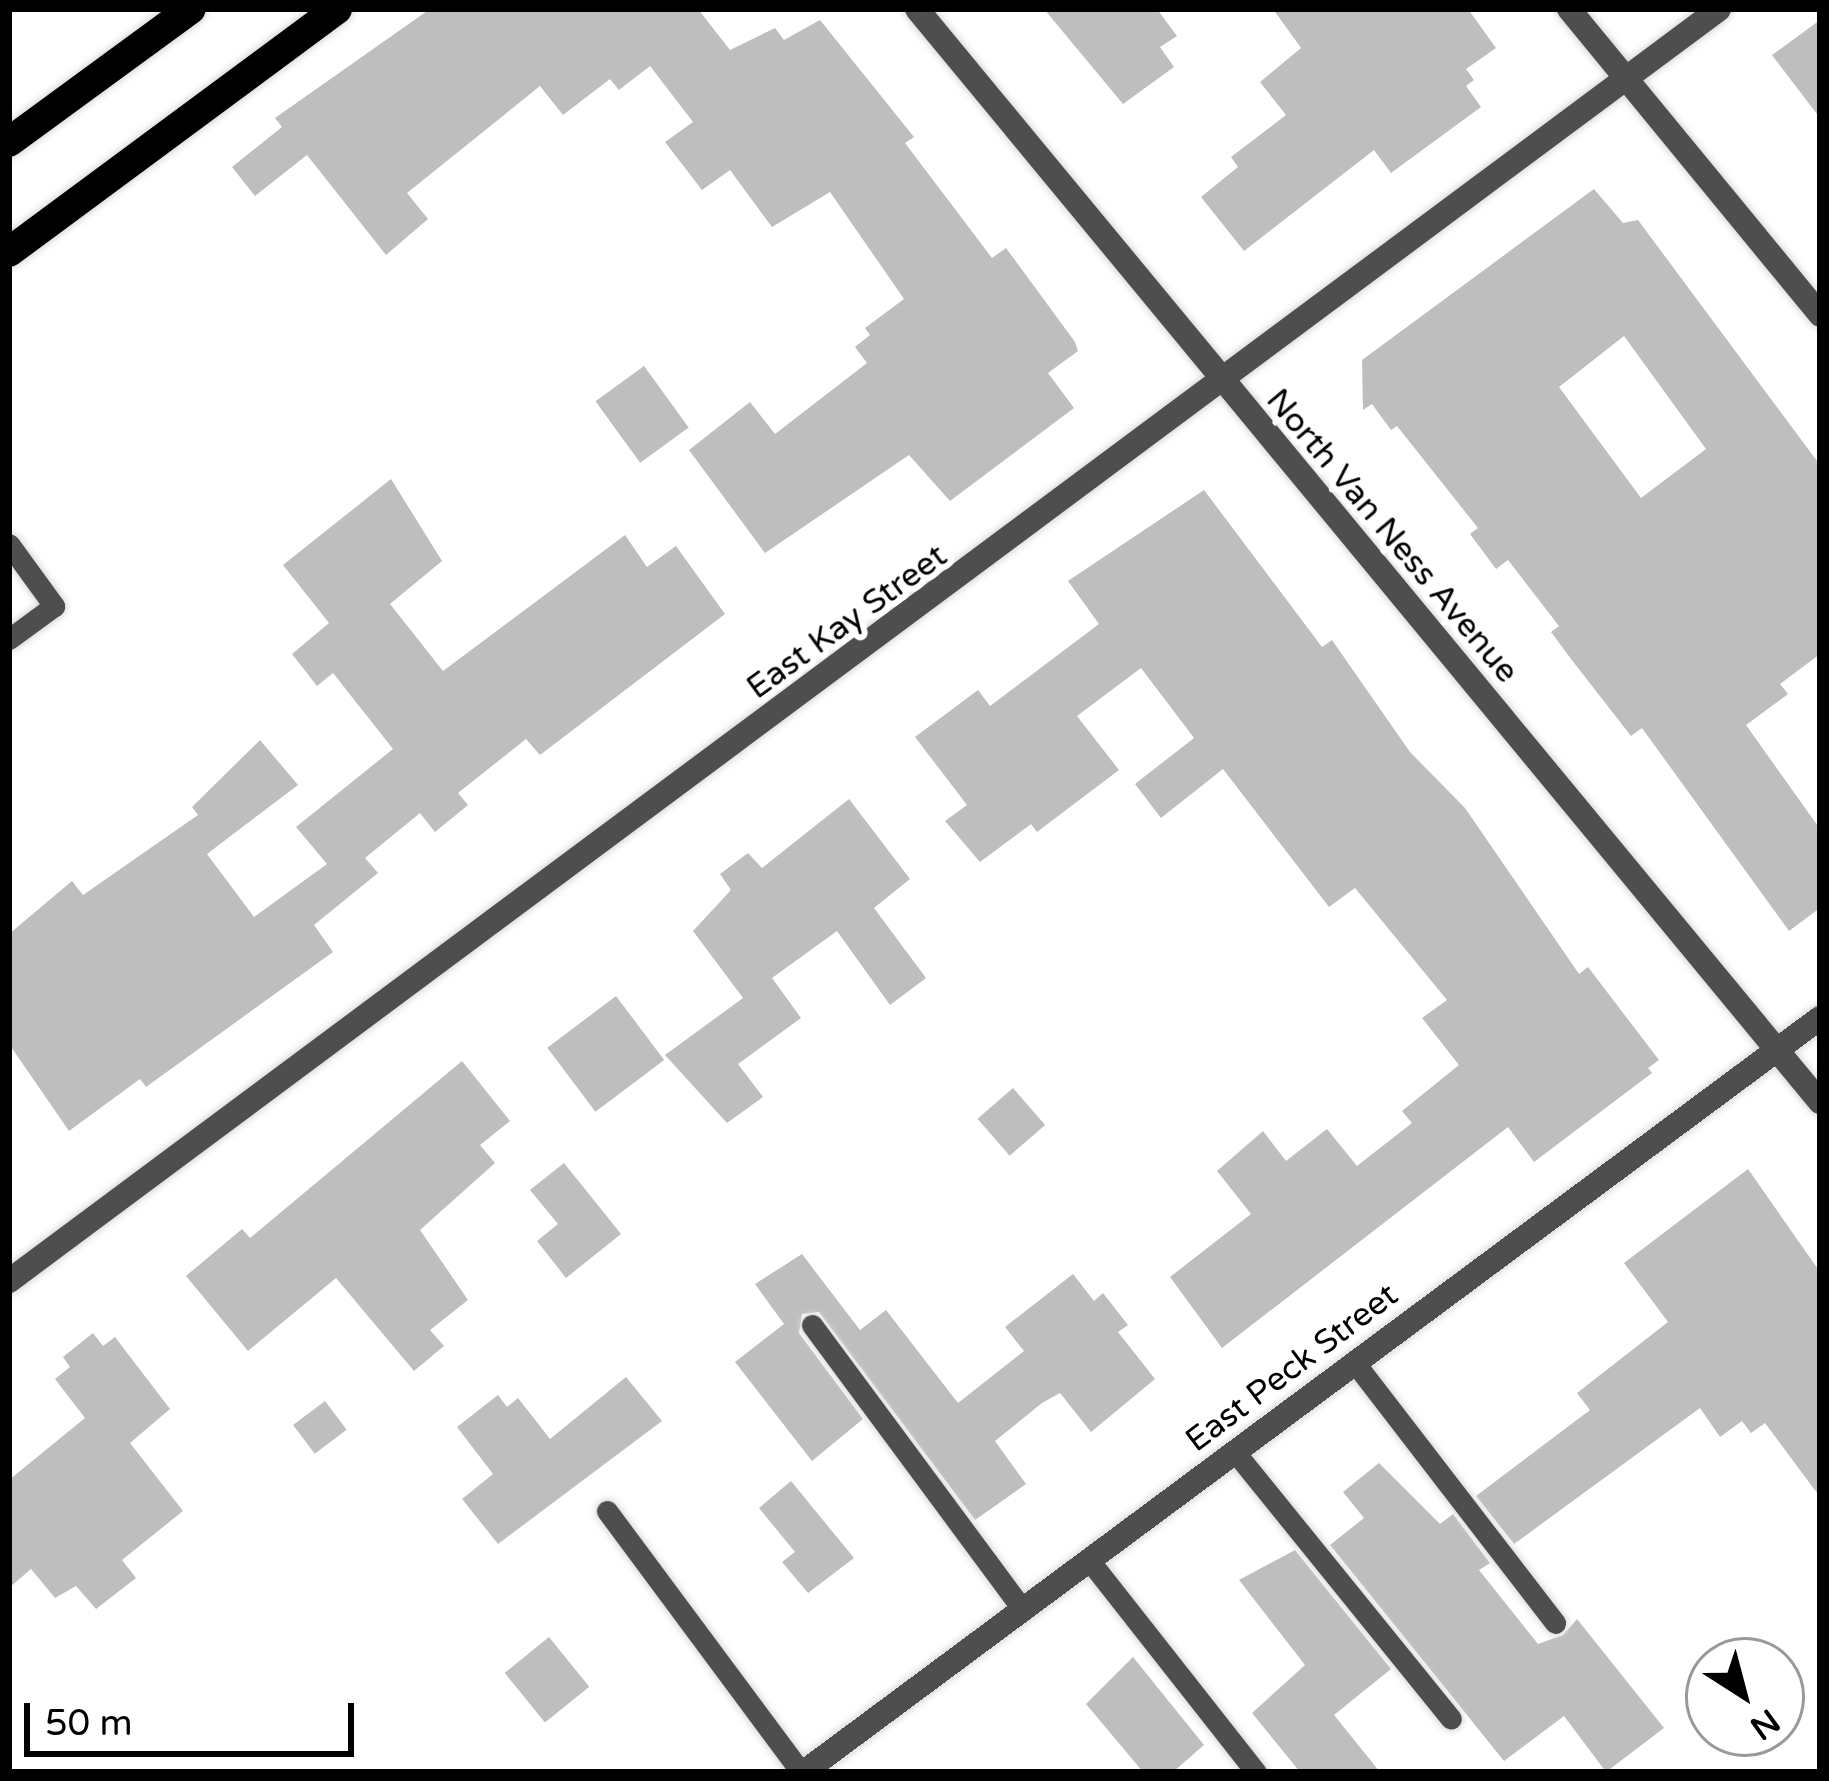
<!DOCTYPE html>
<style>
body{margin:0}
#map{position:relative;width:1829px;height:1781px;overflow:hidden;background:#fff;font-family:"Varela Round",sans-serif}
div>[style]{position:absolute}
.building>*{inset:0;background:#bebebe;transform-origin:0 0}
.roads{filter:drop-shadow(0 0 3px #dbdbdb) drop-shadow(0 0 3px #dbdbdb)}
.service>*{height:21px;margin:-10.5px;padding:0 10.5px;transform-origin:10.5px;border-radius:10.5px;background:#4e4e4e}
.minor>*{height:24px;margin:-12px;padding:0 12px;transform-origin:12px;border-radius:12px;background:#4e4e4e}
.primary>*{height:30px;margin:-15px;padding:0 15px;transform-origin:15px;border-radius:15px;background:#000}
span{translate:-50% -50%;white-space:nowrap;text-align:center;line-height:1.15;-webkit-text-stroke:12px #fff;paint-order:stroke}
.street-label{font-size:33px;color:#000}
.frame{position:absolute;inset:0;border:12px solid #000;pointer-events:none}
.north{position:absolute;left:1685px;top:1637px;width:120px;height:120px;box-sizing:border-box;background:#fff;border:3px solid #999;border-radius:50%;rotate:144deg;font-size:33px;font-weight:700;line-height:48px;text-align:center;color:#000}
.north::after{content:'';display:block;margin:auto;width:42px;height:54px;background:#000;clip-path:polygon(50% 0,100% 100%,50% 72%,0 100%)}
.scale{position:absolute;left:24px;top:1703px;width:330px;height:54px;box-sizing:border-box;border:6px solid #000;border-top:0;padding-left:15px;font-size:36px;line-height:42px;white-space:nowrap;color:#000;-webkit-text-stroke:9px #fff;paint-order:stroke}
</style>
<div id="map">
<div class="building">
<div style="clip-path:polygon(430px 9px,698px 9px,730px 50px,775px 28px,784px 40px,820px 20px,914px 137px,905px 143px,992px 258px,1006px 248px,1075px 342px,1078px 351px,1048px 373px,1074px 408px,950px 501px,909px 455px,765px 553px,689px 450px,750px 402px,775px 434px,867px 363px,855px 347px,870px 335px,865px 328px,904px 299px,830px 192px,772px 227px,730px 170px,702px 190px,665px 142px,693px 122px,650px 66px,619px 90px,610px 79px,563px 115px,540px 86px,407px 193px,428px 219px,386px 255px,307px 155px,255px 196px,232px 167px,282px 127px,275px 118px)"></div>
<div style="clip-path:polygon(1044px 9px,1157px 9px,1177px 36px,1160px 47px,1174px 67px,1123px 104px)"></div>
<div style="clip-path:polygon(1273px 9px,1468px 9px,1496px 48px,1466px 69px,1474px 80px,1466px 86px,1481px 107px,1391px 173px,1374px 150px,1244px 251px,1201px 197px,1238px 167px,1231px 157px,1286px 115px,1260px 82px,1301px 48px)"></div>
<div style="clip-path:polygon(1820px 20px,1820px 118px,1772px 55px)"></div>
<div style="clip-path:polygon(evenodd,1594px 189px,1623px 223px,1638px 220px,1820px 465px,1820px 654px,1780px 684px,1788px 694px,1746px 725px,1820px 829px,1820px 908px,1789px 931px,1642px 728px,1631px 736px,1571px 659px,1551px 632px,1559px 626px,1508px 560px,1496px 569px,1470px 534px,1478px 528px,1397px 426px,1391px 430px,1372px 404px,1363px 410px,1362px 360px,1594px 189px,1624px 336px,1706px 449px,1641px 498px,1559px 387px,1624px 336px)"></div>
<div style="left:644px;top:366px;width:76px;height:60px;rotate:54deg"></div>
<div style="clip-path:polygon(391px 479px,442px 561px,390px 604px,443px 671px,625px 535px,647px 567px,676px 546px,725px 614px,540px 755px,526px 739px,458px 793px,468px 805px,435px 832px,420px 813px,365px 858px,378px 873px,314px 925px,333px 952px,146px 1087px,140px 1079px,69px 1131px,9px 1044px,9px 934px,72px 881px,83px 895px,198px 815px,192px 807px,260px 740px,298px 785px,207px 854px,254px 917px,327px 864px,296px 827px,393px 749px,333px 673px,317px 686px,292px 654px,329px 623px,283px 565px)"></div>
<div style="clip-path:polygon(1204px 490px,1322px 647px,1332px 640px,1410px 752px,1465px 808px,1579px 974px,1588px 967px,1659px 1060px,1648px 1068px,1652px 1073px,1534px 1162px,1508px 1127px,1222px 1348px,1170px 1277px,1251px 1214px,1217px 1171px,1263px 1131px,1286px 1161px,1327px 1129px,1357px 1166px,1412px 1123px,1402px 1111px,1459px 1065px,1422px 1018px,1447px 1000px,1355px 888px,1329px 907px,1223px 769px,1161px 818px,1135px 784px,1194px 738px,1141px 668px,1077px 716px,1119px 770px,1037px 832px,1031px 824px,980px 862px,945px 821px,967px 805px,915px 737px,978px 690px,990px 706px,1099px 624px,1068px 581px)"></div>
<div style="clip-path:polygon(849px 799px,910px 879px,874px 908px,926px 978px,890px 1005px,837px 931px,772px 978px,801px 1018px,738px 1064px,763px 1097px,727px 1123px,665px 1055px,743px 998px,693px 931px,731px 890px,720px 874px,748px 853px,762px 868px)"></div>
<div style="left:616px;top:996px;width:80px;height:86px;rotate:53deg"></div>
<div style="clip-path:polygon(462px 1061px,510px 1121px,480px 1145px,495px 1163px,420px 1230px,468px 1300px,430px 1330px,444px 1346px,414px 1371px,336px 1278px,248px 1351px,186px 1276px,242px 1229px,250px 1238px)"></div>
<div style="left:1013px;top:1088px;width:49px;height:47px;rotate:49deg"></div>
<div style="clip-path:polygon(564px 1163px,621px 1234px,566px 1278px,537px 1241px,558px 1224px,530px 1190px)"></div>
<div style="clip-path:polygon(1748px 1169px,1820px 1272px,1820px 1497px,1765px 1423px,1751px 1433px,1742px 1421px,1720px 1437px,1700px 1408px,1514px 1544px,1476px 1496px,1590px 1410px,1577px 1393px,1668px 1322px,1624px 1263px)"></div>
<div style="clip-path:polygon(802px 1254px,860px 1330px,886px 1310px,958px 1403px,1024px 1351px,1005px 1327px,1073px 1274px,1094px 1301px,1103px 1293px,1128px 1325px,1118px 1332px,1155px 1379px,1091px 1432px,1060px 1393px,1042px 1403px,995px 1441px,1026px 1484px,975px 1520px,819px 1312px,802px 1314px,799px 1333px,863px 1419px,812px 1461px,735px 1362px,784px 1324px,755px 1284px)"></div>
<div style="clip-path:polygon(93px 1333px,103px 1346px,115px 1337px,170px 1409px,130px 1443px,183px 1511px,122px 1560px,136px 1578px,96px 1609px,76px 1586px,55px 1598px,31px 1569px,9px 1588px,9px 1480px,85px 1418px,55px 1379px,70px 1367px,63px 1357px)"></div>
<div style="clip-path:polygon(626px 1377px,662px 1421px,498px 1544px,462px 1499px,493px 1474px,457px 1427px,498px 1395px,507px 1407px,518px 1398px,550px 1439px)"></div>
<div style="left:325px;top:1401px;width:36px;height:40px;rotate:53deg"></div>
<div style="clip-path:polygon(1379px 1463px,1440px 1524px,1453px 1514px,1490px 1563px,1479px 1570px,1538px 1644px,1563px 1635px,1577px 1619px,1664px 1728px,1606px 1772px,1564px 1716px,1504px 1761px,1330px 1545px,1364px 1518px,1343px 1492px)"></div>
<div style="clip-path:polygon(791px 1481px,854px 1558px,808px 1593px,782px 1562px,795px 1552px,759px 1508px)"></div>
<div style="clip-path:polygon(1295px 1550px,1391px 1669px,1334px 1715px,1380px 1772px,1300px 1772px,1252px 1713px,1305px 1665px,1239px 1580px)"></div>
<div style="left:549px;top:1637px;width:64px;height:57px;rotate:51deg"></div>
<div style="clip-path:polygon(1133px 1657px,1204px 1745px,1173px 1772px,1143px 1772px,1086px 1704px)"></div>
</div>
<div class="roads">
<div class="service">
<div style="left:9px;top:544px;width:77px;rotate:54deg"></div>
<div style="left:54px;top:606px;width:56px;rotate:143.7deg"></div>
<div style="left:812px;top:1325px;width:355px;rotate:53.5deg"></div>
<div style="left:1355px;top:1363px;width:328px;rotate:52.4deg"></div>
<div style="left:1235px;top:1452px;width:343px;rotate:51deg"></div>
<div style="left:607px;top:1511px;width:325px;rotate:53.4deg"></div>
<div style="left:1089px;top:1560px;width:270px;rotate:51.8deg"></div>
</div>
<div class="minor">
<div style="left:917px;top:9px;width:1418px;rotate:50.44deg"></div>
<div style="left:1569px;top:9px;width:396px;rotate:50.6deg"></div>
<div style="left:9px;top:1281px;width:2131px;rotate:-36.64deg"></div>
<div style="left:804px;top:1772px;width:1265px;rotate:-36.58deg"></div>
</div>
<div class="primary">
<div style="left:9px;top:142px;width:225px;rotate:-36.2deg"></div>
<div style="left:9px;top:252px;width:408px;rotate:-36.5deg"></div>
</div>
</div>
<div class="street-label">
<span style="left:1392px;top:536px;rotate:50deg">North Van Ness Avenue</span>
<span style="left:847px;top:622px;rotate:-36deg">East Kay Street</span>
<span style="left:1292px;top:1368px;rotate:-37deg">East Peck Street</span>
</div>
<div class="frame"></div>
<div class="north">N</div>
<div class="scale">50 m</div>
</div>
